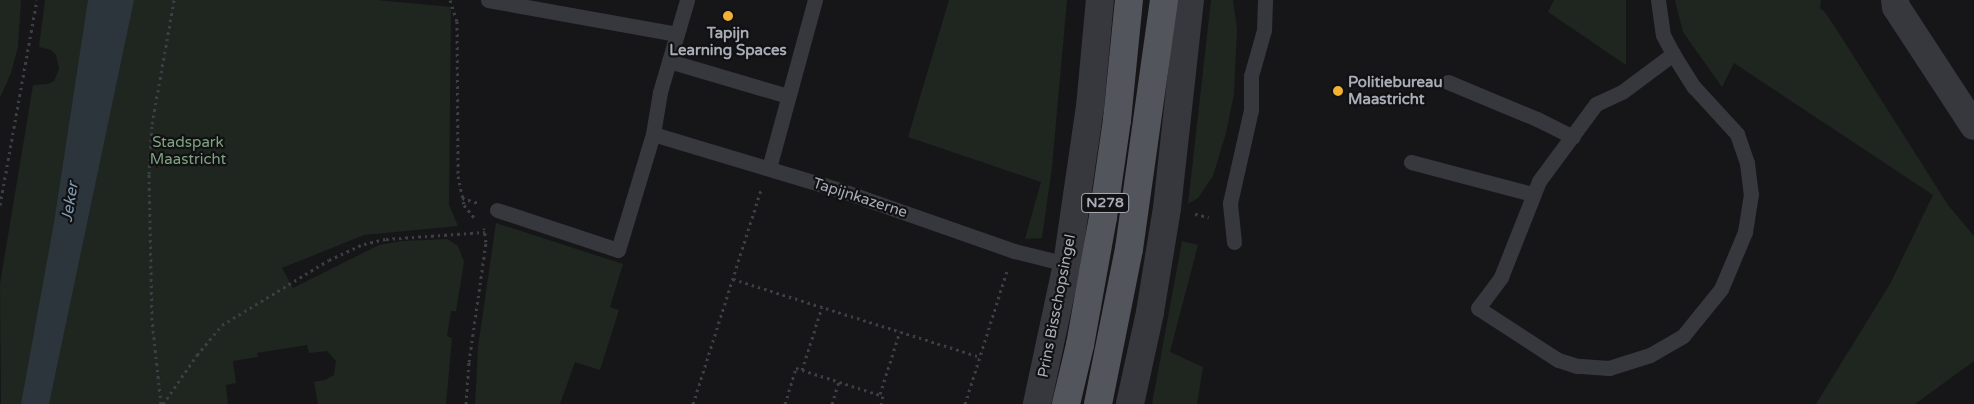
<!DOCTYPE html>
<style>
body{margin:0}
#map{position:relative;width:1974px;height:404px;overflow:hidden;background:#161618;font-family:"Varela Round",sans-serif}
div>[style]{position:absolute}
.green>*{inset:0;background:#1e261f}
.water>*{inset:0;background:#2c353c}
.path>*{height:3px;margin-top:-1.5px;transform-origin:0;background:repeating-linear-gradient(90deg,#3d3f44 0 2.5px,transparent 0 6.5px)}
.lane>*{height:15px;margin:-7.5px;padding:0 7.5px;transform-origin:7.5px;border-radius:7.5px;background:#37383d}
.street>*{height:28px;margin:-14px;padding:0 14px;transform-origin:14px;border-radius:14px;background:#37383d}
.primary>*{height:28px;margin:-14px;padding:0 14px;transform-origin:14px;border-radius:14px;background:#53555c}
.dots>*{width:14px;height:14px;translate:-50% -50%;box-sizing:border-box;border:2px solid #111113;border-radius:50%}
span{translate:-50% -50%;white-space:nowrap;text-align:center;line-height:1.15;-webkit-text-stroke:4.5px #111113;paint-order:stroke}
.shield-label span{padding:1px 4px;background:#111113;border:1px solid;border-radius:4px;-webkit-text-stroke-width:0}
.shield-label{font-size:14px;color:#a8adb8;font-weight:700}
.poi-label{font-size:15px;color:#a8adb8;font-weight:700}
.left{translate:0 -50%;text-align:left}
.park-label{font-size:15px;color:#7fa381}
.street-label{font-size:15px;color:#a8adb8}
.water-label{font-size:16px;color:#7f9bb3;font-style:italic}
</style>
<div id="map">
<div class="green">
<div style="clip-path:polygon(0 0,21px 0,18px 47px,11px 73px,0 98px)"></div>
<div style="clip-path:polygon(45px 0,377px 0,451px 7px,449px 205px,458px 226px,364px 235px,282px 268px,293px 288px,379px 245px,402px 241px,447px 239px,458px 246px,464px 262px,456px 311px,451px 311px,447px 336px,452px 338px,446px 404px,318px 404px,314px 382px,325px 380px,334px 375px,336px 361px,327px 351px,309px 353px,307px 345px,257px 353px,258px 357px,233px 361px,236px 383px,226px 385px,228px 404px,1px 404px,0 284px,33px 85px,48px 84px,54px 81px,59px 69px,56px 55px,51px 50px,39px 47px)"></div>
<div style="clip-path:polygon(949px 0,1067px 0,1052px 167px,1042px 238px,1025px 239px,1041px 182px,908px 137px)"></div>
<div style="clip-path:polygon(1211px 0,1233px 0,1237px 29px,1234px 94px,1226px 133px,1213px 176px,1198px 198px,1188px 204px)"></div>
<div style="clip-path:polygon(1554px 0,1626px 0,1626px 65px,1548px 12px)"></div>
<div style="clip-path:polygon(1675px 0,1821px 0,1820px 9px,1824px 11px,1835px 27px,1948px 205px,1974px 236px,1974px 361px,1915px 404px,1816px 404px,1890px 284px,1933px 195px,1734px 63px,1722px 87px,1683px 32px)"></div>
<div style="clip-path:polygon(496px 223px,623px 264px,610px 307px,619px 310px,600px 370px,575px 362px,560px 404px,475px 404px,478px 347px)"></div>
<div style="clip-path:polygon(1182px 241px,1198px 245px,1170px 352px,1203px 367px,1197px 404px,1152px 404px)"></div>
</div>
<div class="water">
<div style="clip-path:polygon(88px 0,134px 0,49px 404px,21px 404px,54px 223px)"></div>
</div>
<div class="path">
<div style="left:450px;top:0;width:22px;rotate:72deg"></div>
<div style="left:457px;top:21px;width:155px;rotate:89.6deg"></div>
<div style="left:458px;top:176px;width:30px;rotate:78deg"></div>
<div style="left:464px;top:205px;width:19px;rotate:51deg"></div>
<div style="left:462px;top:198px;width:17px;rotate:17deg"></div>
<div style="left:0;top:205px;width:208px;rotate:-79.8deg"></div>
<div style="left:1195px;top:214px;width:14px;rotate:12deg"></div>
<div style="left:733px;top:279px;width:259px;rotate:17.5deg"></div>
<div style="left:802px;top:370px;width:66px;rotate:-72.4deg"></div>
<div style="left:880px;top:394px;width:66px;rotate:-72.4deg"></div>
<div style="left:161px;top:404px;width:84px;rotate:-96.1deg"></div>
<div style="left:152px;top:320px;width:146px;rotate:-91.2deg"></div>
<div style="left:149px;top:174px;width:50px;rotate:-86.6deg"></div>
<div style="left:152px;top:124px;width:126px;rotate:-79.9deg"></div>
<div style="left:163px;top:404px;width:60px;rotate:-55.2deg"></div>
<div style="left:197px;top:355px;width:39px;rotate:-50deg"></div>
<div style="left:222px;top:325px;width:125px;rotate:-31.3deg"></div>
<div style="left:329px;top:260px;width:38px;rotate:-25deg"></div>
<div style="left:364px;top:244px;width:23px;rotate:-13deg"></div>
<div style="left:386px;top:239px;width:99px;rotate:-4deg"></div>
<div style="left:466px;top:404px;width:42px;rotate:-85.9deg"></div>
<div style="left:469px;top:362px;width:121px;rotate:-81.9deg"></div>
<div style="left:486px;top:242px;width:14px;rotate:-98deg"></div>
<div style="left:693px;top:404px;width:225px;rotate:-72.4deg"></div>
<div style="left:785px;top:404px;width:38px;rotate:-73deg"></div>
<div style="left:796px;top:368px;width:91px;rotate:17.8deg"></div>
<div style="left:883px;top:396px;width:8px;rotate:104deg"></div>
<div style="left:832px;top:404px;width:24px;rotate:-73deg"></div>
<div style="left:965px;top:404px;width:139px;rotate:-72.5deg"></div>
</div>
<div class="lane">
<div style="left:488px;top:0;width:192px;rotate:10.2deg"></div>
<div style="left:1658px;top:0;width:35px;rotate:82deg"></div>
<div style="left:1663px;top:35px;width:21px;rotate:62deg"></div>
<div style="left:1673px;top:54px;width:39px;rotate:58deg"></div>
<div style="left:1694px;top:87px;width:64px;rotate:47.5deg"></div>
<div style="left:1737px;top:134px;width:31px;rotate:71deg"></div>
<div style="left:1747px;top:163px;width:31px;rotate:83deg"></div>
<div style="left:1751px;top:194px;width:38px;rotate:99deg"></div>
<div style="left:1745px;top:232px;width:62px;rotate:112.8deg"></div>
<div style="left:1721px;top:289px;width:60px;rotate:129deg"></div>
<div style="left:1683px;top:336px;width:38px;rotate:150deg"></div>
<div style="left:1650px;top:355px;width:43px;rotate:162.4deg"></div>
<div style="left:1609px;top:368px;width:32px;rotate:-176deg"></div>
<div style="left:1577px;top:366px;width:20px;rotate:-162deg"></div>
<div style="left:1558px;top:360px;width:95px;rotate:-147deg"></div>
<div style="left:1478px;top:308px;width:39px;rotate:-53deg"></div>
<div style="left:1501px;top:277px;width:103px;rotate:-68.4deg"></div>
<div style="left:1539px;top:181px;width:96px;rotate:-53.5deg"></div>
<div style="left:1596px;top:104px;width:29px;rotate:-25deg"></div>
<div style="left:1622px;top:92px;width:64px;rotate:-36.7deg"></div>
<div style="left:669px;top:61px;width:124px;rotate:16.4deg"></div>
<div style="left:1448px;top:82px;width:96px;rotate:22.6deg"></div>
<div style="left:1537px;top:119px;width:40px;rotate:26.6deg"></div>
<div style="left:653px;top:134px;width:195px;rotate:16.7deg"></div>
<div style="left:840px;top:190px;width:184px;rotate:19.3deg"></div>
<div style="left:1014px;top:251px;width:55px;rotate:13.8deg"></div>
<div style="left:1411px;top:162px;width:125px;rotate:14.8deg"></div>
<div style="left:769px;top:168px;width:174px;rotate:-74.7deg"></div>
<div style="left:497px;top:210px;width:127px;rotate:18.3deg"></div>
<div style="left:618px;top:250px;width:121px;rotate:-73.2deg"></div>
<div style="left:653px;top:134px;width:43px;rotate:-80.5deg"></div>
<div style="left:660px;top:92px;width:96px;rotate:-73.6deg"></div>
<div style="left:1234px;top:242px;width:39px;rotate:-96deg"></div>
<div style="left:1230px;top:203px;width:95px;rotate:-77.3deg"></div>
<div style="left:1251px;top:110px;width:34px;rotate:-90deg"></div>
<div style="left:1251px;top:76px;width:48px;rotate:-74.2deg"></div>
<div style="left:1264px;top:30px;width:30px;rotate:-88deg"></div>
</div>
<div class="street">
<div style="left:1895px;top:0;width:7px;rotate:82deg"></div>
<div style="left:1896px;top:7px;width:142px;rotate:56.8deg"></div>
<div style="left:1037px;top:404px;width:143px;rotate:-77.9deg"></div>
<div style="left:1067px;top:264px;width:159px;rotate:-81.7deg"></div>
<div style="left:1090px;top:107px;width:107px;rotate:-84.7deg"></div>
<div style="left:1130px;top:404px;width:94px;rotate:-77.7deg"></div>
<div style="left:1150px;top:312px;width:105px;rotate:-80.7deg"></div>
<div style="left:1167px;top:208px;width:209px;rotate:-83.7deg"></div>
</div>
<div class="primary">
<div style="left:1066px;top:404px;width:61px;rotate:-76.7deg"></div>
<div style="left:1080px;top:345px;width:130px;rotate:-79.8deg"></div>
<div style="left:1103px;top:217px;width:98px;rotate:-81.8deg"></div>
<div style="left:1117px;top:120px;width:121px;rotate:-84.3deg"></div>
<div style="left:1098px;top:404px;width:158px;rotate:-78.7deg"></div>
<div style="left:1129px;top:249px;width:251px;rotate:-82deg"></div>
</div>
<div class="dots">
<div style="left:728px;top:16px;background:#f2b134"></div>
<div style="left:1338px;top:91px;background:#f2b134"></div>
</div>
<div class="shield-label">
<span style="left:1105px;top:203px">N278</span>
</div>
<div class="poi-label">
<span style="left:728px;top:42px">Tapijn<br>Learning Spaces</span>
<span class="left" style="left:1348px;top:91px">Politiebureau<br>Maastricht</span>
</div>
<div class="park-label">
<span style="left:188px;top:151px">Stadspark<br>Maastricht</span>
</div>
<div class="street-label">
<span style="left:860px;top:198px;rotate:18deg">Tapijnkazerne</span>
<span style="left:1057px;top:306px;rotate:-79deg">Prins Bisschopsingel</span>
</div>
<div class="water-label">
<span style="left:70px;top:202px;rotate:-81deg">Jeker</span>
</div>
</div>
